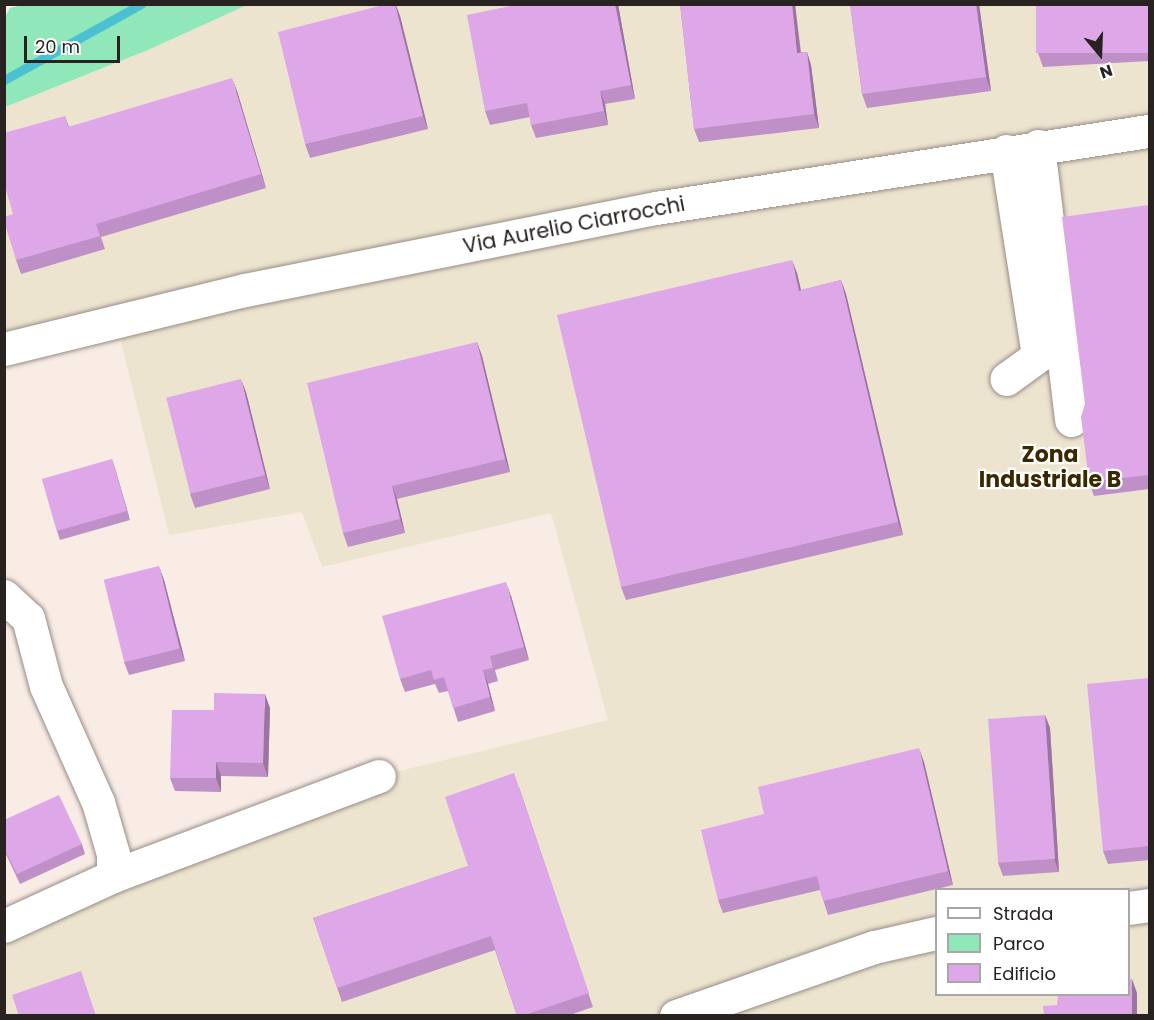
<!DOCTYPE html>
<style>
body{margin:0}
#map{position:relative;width:1154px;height:1020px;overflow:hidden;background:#f8ece5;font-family:Poppins,sans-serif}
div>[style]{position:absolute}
.industrial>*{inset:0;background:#ede4cf}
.green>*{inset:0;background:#8fe7ba}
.stream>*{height:9px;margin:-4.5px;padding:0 4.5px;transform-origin:4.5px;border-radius:4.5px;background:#49c1d1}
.roads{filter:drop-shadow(0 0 2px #978c86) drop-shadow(0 0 2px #978c86)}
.minor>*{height:33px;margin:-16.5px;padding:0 16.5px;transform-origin:16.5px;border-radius:16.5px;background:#fff}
.wall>*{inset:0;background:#bf90c8}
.shaded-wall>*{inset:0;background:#9b75a2}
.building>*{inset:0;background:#dea7e8;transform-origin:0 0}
span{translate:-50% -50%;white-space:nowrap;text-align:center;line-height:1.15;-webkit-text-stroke:4.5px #fff;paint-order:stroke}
.street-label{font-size:21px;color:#282321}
.neighbourhood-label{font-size:22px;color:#3a2800;font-weight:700}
.frame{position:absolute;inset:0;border:6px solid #282321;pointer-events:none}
.legend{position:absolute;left:935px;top:888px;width:195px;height:108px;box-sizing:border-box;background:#fff;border:2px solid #a9a7a6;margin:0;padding:8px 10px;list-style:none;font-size:18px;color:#282321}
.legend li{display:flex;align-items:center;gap:12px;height:30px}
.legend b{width:30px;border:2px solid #a9a7a6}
.north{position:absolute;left:1070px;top:24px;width:60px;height:60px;-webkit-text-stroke:4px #fff;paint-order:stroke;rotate:161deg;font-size:16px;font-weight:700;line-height:24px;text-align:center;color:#282321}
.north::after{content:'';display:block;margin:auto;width:21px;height:27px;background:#282321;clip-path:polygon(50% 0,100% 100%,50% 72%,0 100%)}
.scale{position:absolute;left:24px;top:36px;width:96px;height:27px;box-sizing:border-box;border:3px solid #282321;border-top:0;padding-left:8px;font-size:18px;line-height:21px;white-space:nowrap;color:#282321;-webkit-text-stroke:4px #fff;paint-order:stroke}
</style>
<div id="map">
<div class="industrial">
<div style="clip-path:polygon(evenodd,247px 5px,1149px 5px,1149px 1015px,5px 1015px,4px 926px,379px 776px,608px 720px,551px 513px,322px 567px,302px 512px,169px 535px,116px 322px,5px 349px,5px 107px,148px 50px,247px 5px,936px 890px,1128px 890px,1128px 994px,936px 994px,936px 890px)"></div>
</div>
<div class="green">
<div style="clip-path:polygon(26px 4px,247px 4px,247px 5px,148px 50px,5px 107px,5px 17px,10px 8px)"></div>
</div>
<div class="stream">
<div style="left:4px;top:80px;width:157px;rotate:-29deg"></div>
</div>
<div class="roads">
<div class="minor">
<div style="left:1038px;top:146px;width:276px;rotate:83.1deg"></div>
<div style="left:1006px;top:151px;width:207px;rotate:81.1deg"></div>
<div style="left:1038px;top:356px;width:39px;rotate:144deg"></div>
<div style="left:4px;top:349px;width:248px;rotate:-13.8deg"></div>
<div style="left:245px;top:290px;width:419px;rotate:-11.3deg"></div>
<div style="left:656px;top:208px;width:500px;rotate:-8.9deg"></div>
<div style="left:4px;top:596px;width:33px;rotate:43deg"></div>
<div style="left:28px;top:618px;width:70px;rotate:75.2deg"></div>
<div style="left:46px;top:686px;width:127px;rotate:65.9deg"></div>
<div style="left:98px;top:802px;width:54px;rotate:73.9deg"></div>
<div style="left:113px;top:854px;width:22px;rotate:90deg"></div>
<div style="left:1128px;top:908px;width:22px;rotate:-8deg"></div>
<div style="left:4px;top:926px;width:120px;rotate:-24.6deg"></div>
<div style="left:113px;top:876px;width:284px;rotate:-20.6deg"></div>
<div style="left:676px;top:1016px;width:210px;rotate:-19.2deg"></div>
<div style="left:874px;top:947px;width:64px;rotate:-12.7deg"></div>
</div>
</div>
<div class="wall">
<div style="clip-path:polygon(396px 4px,400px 16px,428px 129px,310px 158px,305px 144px)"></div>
<div style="clip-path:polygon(520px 4px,618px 4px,635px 99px,605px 104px,608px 125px,536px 138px,531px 125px,530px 117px,490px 125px,485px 111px)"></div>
<div style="clip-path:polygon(680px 4px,795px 4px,801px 52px,807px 52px,811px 65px,819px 128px,699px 142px,694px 129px)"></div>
<div style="clip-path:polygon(850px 4px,979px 4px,991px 91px,867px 108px,862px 94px)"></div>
<div style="clip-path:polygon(1149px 4px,1149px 61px,1043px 67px,1038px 53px)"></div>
<div style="clip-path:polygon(237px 91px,266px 188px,101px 237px,105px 249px,21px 274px,16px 260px,13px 214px,65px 116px,69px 127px)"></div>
<div style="clip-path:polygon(1149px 205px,1149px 489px,1094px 496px,1089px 482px)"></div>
<div style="clip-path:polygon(797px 273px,801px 290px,841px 280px,846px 294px,903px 535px,626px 600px,621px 587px)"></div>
<div style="clip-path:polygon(477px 342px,482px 356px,510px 472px,397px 499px,405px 533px,348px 547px,343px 533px)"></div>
<div style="clip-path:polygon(246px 392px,270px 489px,195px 508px,190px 494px)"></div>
<div style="clip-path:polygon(112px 459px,130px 520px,60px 540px,57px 531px)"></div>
<div style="clip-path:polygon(164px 580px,185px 661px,129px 675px,124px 662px)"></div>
<div style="clip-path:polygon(511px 596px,529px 660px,495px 670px,498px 681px,488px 684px,495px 711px,458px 722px,448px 691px,439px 693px,435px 684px,405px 692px,400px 679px)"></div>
<div style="clip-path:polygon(1149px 678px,1149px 860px,1108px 864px,1103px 851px)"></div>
<div style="clip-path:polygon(270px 708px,268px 777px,221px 776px,221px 792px,175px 791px,170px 778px,214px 710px)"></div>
<div style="clip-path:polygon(1045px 715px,1050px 728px,1059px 872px,1003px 876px,998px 863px)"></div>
<div style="clip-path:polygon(924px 762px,953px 885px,828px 915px,820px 890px,723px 913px,718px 900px,764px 814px)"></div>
<div style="clip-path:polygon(519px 787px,593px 1007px,567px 1016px,517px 1016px,495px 950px,342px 1002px,313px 918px,468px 866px)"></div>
<div style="clip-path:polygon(4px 820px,82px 844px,85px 854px,20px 884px,4px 850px)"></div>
</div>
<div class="shaded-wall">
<div style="clip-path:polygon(395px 4px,400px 16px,428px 129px,423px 116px)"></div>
<div style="clip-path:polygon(615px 4px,618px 4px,635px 99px,631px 85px)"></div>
<div style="clip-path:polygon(792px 4px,795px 4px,802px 66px,797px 53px)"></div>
<div style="clip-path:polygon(976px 4px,979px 4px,991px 91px,986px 77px)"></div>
<div style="clip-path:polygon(807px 52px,811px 65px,819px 128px,814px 114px)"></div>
<div style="clip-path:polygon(232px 78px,237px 91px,266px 188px,261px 174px)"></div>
<div style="clip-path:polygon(600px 91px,605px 104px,608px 125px,604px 111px)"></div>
<div style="clip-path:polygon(792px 260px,797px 273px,804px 304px,799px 291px)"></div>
<div style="clip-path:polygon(841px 280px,846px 294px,903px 535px,898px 522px)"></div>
<div style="clip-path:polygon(477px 342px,482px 356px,510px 472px,505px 459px)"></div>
<div style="clip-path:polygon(241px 379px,246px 392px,270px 489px,265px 475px)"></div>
<div style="clip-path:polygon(112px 459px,115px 468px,130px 520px,127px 511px)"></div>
<div style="clip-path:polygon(392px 486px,397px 499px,405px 533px,400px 519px)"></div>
<div style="clip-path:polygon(159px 566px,164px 580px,185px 661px,180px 648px)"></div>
<div style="clip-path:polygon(506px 582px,511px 596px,529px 660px,524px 647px)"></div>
<div style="clip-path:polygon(483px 670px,488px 684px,495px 711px,490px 697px)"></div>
<div style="clip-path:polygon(265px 694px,270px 708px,268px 777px,263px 763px)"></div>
<div style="clip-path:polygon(1045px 715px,1050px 728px,1059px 872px,1054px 859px)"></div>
<div style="clip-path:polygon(919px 748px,924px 762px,953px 885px,948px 871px)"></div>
<div style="clip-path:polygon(216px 762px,221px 776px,221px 792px,216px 778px)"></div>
<div style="clip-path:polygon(1132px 979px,1137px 993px,1137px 1016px,1132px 1016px)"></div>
</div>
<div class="building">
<div style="clip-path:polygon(387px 4px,395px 4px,423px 116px,305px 144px,278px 32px)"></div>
<div style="clip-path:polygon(520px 4px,615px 4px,631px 85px,600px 91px,604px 111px,531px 125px,527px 103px,485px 111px,467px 15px)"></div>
<div style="clip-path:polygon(680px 4px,792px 4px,797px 53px,807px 52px,814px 114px,694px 129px)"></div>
<div style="clip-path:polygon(850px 4px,976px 4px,986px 77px,862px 94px)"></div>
<div style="left:1036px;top:4px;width:113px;height:49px"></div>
<div style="clip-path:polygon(232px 78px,261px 174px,96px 224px,100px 236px,16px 260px,4px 221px,4px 217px,13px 214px,4px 183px,4px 133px,65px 116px,68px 127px)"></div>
<div style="clip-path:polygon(1149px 205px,1149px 475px,1089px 482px,1081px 417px,1085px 404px,1062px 217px)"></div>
<div style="clip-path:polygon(792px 260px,799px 291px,841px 280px,898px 522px,621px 587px,557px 315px)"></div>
<div style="clip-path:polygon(477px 342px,505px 459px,392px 486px,400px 519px,343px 533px,307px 383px)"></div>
<div style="left:241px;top:379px;width:99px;height:77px;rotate:76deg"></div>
<div style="left:112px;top:459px;width:54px;height:73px;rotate:74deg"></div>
<div style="left:159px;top:566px;width:85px;height:57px;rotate:76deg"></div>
<div style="clip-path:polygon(506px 582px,524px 647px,490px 656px,493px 668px,483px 670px,490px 697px,453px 708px,444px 677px,434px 680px,431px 670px,400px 679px,382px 616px)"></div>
<div style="clip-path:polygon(1149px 678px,1149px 846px,1103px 851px,1087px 684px)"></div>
<div style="clip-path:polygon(214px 693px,265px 694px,263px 763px,216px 762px,216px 778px,170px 778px,172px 710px,214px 710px)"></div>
<div style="left:1045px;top:715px;width:144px;height:57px;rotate:86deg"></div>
<div style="clip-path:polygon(919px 748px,948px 871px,823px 901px,817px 876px,718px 900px,701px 830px,764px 814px,758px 787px)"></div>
<div style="clip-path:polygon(514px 773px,589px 993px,522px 1016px,517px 1016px,491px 936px,337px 988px,313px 918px,468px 866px,445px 797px)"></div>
<div style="clip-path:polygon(59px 795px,82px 844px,17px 874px,4px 848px,4px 820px)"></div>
<div style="clip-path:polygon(81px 971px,96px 1016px,19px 1016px,12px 995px)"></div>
<div style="clip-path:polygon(1128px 979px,1132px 979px,1132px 1016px,1044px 1016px,1043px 1006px,1057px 1005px,1058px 994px,1128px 994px)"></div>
</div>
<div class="street-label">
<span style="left:574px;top:225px;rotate:-11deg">Via Aurelio Ciarrocchi</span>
</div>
<div class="neighbourhood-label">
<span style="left:1050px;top:467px">Zona<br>Industriale B</span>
</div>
<div class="frame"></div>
<ul class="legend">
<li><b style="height:8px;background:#fff"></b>Strada</li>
<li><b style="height:16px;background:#8fe7ba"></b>Parco</li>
<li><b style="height:16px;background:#dea7e8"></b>Edificio</li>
</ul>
<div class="north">N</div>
<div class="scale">20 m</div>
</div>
